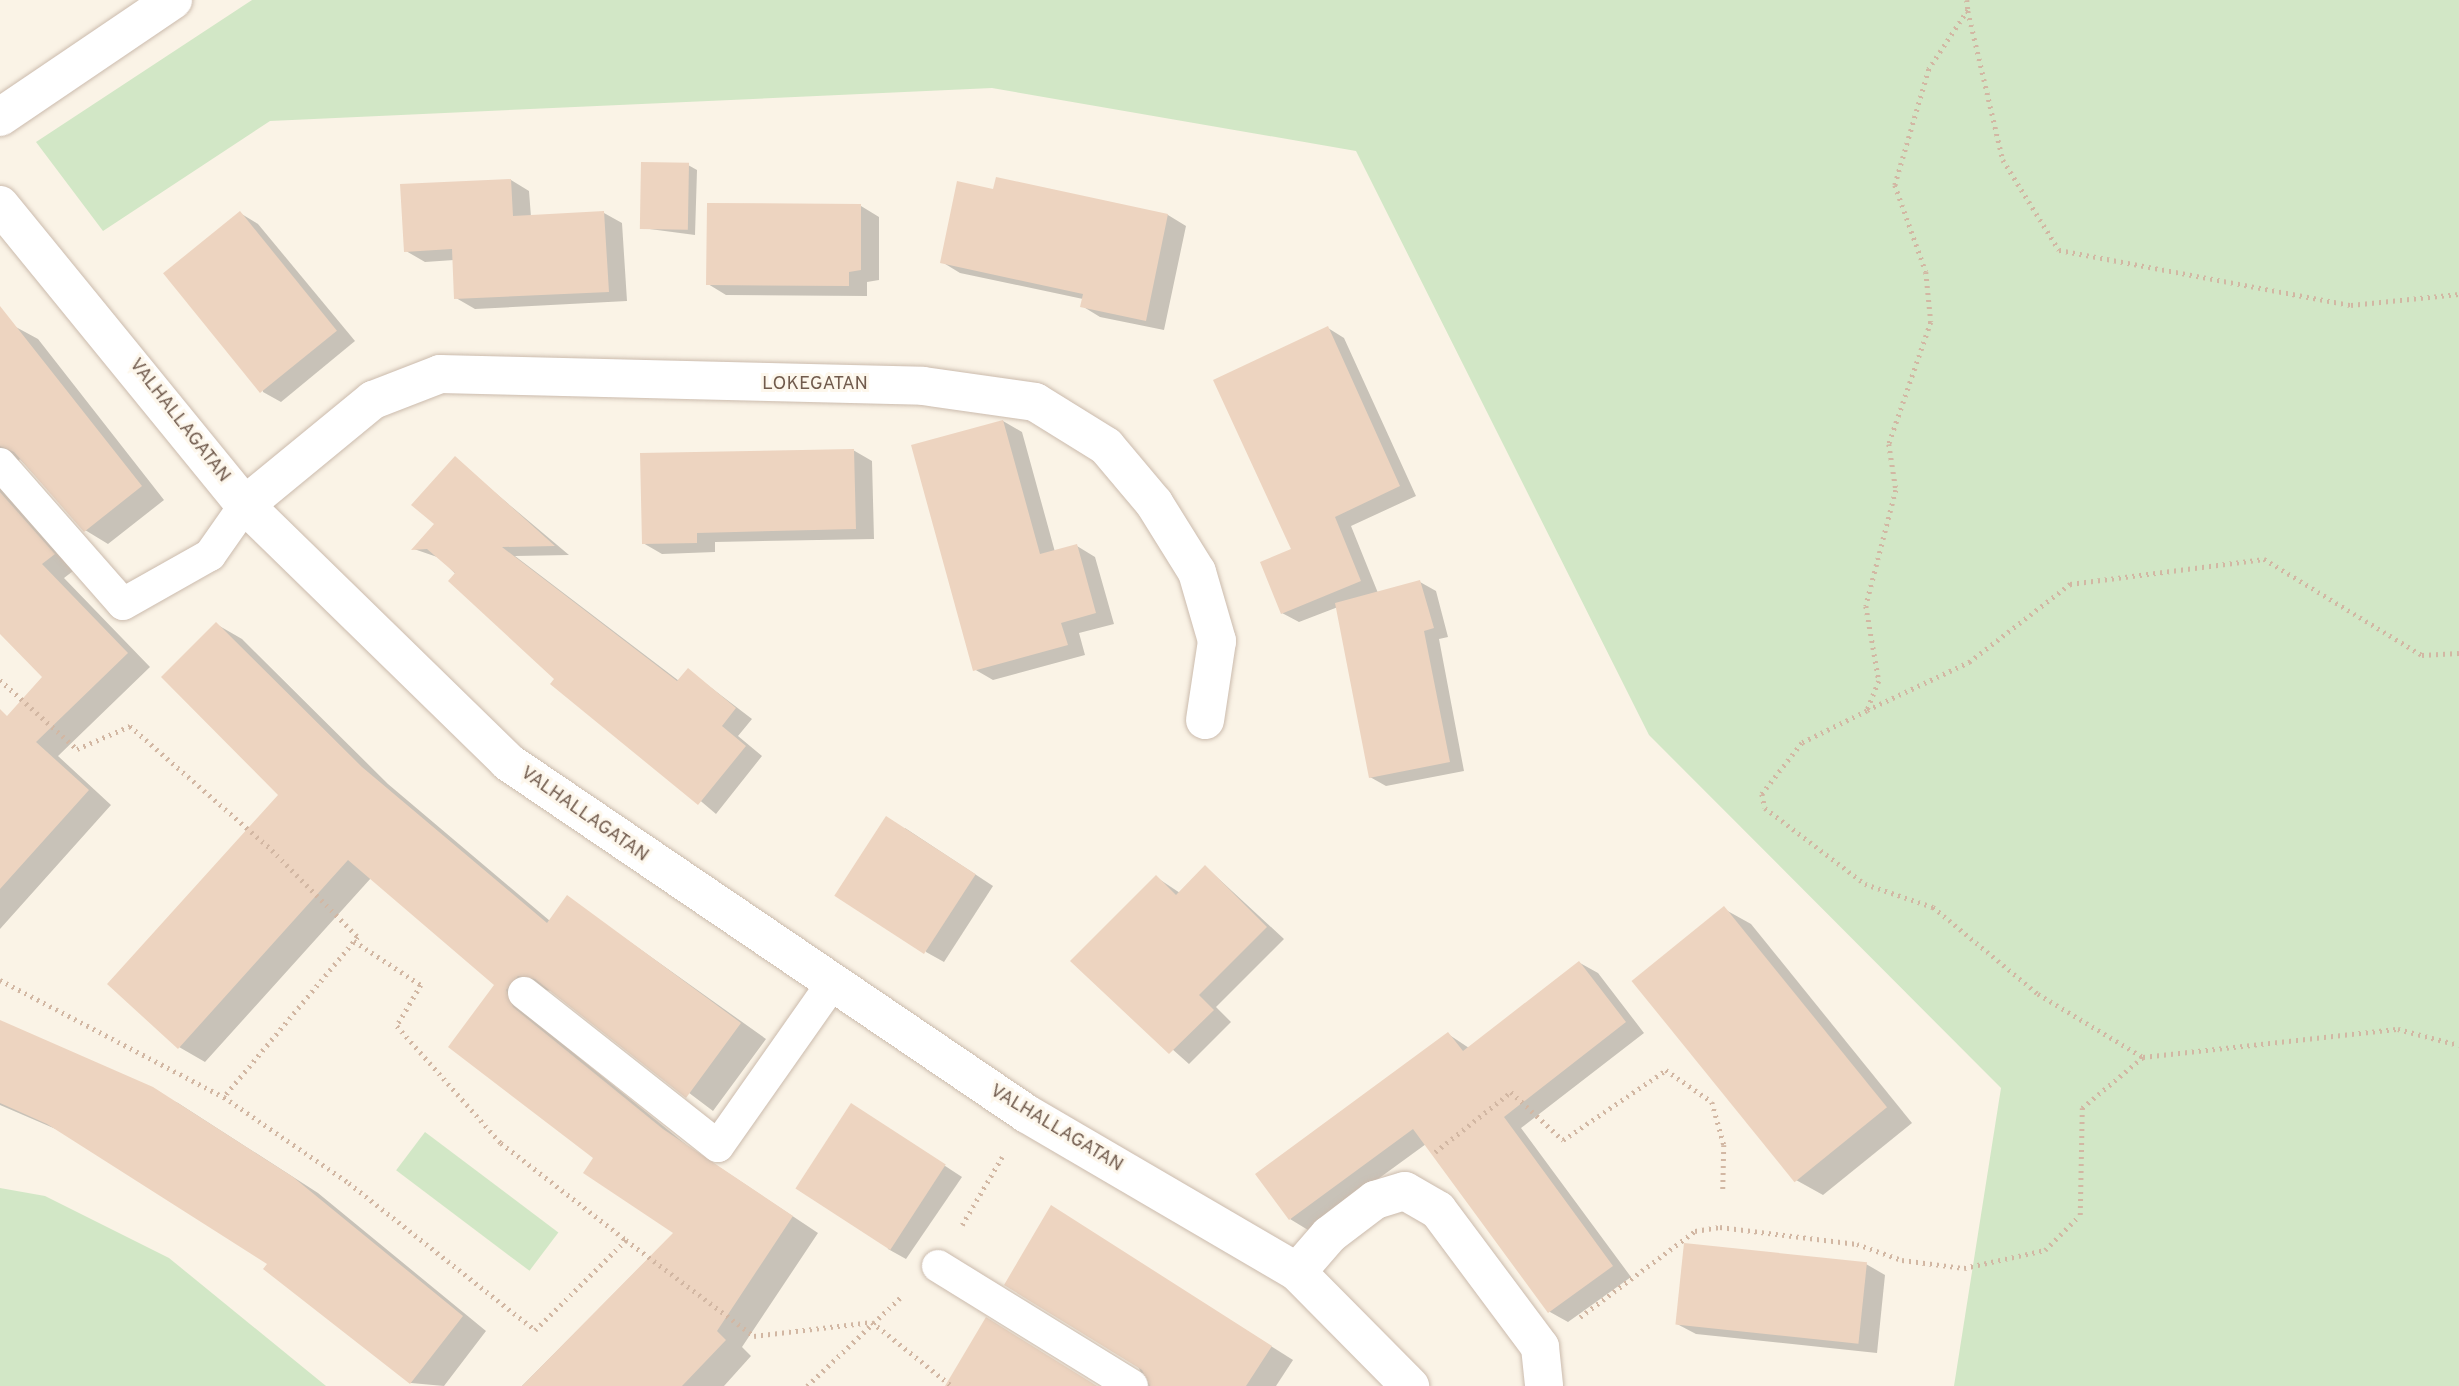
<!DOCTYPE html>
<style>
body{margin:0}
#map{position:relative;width:2459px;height:1386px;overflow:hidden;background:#faf3e6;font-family:Overpass,sans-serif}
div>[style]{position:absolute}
.green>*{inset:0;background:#d2e7c6;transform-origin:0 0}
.shadow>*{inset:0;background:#0003}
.building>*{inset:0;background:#edd4c0;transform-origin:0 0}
.path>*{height:4.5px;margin-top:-2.25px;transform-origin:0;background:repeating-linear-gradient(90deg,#d2b7a3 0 2px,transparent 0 7px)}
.roads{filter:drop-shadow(0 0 2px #cbbbad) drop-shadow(0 0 2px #cbbbad)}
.service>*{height:32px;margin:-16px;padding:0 16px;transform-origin:16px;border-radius:16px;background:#fff}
.minor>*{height:38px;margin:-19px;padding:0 19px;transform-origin:19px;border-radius:19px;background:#fff}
.tertiary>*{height:38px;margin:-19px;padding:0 19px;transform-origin:19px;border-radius:19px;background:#fff}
span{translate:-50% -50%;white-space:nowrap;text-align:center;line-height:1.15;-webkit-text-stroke:6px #fdf7ec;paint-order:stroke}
.street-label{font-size:19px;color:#715b4d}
</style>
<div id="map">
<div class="green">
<div style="clip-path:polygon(252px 0,2459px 0,2459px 1386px,1954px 1386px,2001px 1088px,1649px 735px,1356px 151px,992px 88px,270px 121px,103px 231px,36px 142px)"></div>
<div style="left:425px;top:1132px;width:167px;height:48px;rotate:37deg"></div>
<div style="clip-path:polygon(0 1188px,45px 1196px,169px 1258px,326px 1386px,0 1386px)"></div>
</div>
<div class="shadow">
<div style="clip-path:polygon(688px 165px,697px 170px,695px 235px,642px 228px)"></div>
<div style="clip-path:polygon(511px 180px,529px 191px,531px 217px,604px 213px,622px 223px,627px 301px,475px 309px,456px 298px,454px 260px,425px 262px,406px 251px)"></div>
<div style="clip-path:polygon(995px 191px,1168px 215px,1186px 226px,1164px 330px,1100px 317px,1082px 306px,1083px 299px,960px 273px,942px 262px)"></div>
<div style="clip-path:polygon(861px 206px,879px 217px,879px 280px,867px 282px,867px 296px,726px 295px,708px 284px)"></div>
<div style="clip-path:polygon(240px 213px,258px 224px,355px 341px,281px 402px,263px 392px)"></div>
<div style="clip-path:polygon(14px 326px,38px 339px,164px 500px,108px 544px,85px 530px,20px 459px,6px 471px,77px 568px,64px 578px,150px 667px,58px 756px,111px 805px,0 929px,0 726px,44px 677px,0 631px,0 336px)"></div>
<div style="clip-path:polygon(1328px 328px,1344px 338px,1416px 496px,1351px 526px,1378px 593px,1420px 582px,1436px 591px,1448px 637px,1439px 639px,1464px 771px,1386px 786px,1370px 777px,1338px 607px,1299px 622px,1282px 613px)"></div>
<div style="clip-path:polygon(1003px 421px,1022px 432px,1055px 552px,1077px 546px,1095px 557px,1114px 624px,1079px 633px,1085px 655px,993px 680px,974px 669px)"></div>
<div style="clip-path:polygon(853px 450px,872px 461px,874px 539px,715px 542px,715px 552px,662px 554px,643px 543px)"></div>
<div style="clip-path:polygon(455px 459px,569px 555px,515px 556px,679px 681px,688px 670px,752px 719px,738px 736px,762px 756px,716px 814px,556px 678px,440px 558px,414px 549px,436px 524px)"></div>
<div style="clip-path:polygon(216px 624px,242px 639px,388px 784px,550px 921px,567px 897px,766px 1039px,713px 1111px,554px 991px,544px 990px,538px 1024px,689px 1147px,818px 1233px,742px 1347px,751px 1356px,724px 1386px,522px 1386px,675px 1232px,596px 1158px,497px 985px,371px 878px,205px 1062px,179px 1047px,281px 795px)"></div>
<div style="clip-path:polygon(905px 828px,993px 886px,944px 962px,926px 952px)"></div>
<div style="clip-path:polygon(1206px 867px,1284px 939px,1216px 1007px,1231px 1022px,1189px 1064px,1073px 961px,1156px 877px,1180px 893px)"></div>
<div style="clip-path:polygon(1724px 909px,1751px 924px,1912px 1123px,1823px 1195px,1796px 1180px)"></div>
<div style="clip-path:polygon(1580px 963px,1598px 973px,1644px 1033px,1521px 1128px,1631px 1277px,1568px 1322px,1550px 1312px,1426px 1144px,1308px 1230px,1290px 1219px,1448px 1034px,1469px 1048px)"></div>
<div style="clip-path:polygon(0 1022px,178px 1103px,318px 1193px,486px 1331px,444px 1386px,411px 1383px,266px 1269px,270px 1264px,65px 1133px,0 1105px)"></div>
<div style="clip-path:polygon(852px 1105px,962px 1177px,906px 1259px,888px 1249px)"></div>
<div style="clip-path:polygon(1072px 1220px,1293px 1360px,1276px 1386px,1147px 1386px)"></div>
<div style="clip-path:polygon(1866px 1264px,1885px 1275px,1877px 1353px,1696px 1334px,1677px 1324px)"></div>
</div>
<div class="building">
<div style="left:641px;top:162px;width:48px;height:67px;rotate:1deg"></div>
<div style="clip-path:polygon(996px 177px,1168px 214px,1146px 321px,1080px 307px,1083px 294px,940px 263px,957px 181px,993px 189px)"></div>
<div style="clip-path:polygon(511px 179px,513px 216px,604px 211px,609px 292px,454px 299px,452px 249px,404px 252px,400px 184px)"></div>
<div style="clip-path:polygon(707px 203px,861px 204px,861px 270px,849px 272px,849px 286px,706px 285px)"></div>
<div style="left:240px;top:211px;width:154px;height:99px;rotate:51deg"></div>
<div style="clip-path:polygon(0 306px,142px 486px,84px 532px,14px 452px,0 446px)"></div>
<div style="clip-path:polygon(1328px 326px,1400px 486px,1335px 517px,1361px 581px,1281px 614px,1260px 562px,1291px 549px,1213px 380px)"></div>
<div style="clip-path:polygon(1003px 420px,1040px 554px,1077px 544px,1096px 613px,1061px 623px,1068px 645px,973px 671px,911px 445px)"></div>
<div style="clip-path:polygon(854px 449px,856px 529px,697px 533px,697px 543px,642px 544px,640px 453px)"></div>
<div style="clip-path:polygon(455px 456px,555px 546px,502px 547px,677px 681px,688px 668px,736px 708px,722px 726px,746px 746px,698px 805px,550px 684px,554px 679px,448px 581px,455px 573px,427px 549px,411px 550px,434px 524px,411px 505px)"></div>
<div style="clip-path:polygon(0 492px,55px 554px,42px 564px,128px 653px,36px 742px,89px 790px,0 889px,0 709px,7px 716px,42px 677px,0 634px)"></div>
<div style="clip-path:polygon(1420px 580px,1434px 628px,1424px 631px,1450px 762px,1369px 778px,1335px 603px)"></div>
<div style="clip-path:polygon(216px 622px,362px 767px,547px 923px,567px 895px,741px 1023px,686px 1098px,535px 979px,518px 976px,506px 990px,513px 1007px,663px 1129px,793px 1216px,717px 1331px,726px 1340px,682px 1386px,522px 1386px,673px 1233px,583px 1173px,593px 1158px,448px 1047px,494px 985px,348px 860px,178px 1049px,107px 984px,278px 795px,161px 677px)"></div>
<div style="left:886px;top:816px;width:107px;height:95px;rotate:33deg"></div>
<div style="clip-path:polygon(1205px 865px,1267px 927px,1199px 995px,1214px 1010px,1169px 1054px,1070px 961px,1156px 875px,1176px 895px)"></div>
<div style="left:1724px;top:906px;width:259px;height:119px;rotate:51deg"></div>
<div style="clip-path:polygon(1579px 961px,1626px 1022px,1504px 1117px,1613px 1266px,1548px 1313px,1413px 1129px,1289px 1220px,1255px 1174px,1448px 1032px,1463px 1051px)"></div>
<div style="clip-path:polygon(0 1020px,153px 1087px,293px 1177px,463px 1316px,410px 1384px,263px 1269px,267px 1264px,47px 1124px,0 1103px)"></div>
<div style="left:851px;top:1103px;width:113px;height:102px;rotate:33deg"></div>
<div style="clip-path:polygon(1051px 1205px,1272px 1346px,1246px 1386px,1150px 1386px,1142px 1370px,1004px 1285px)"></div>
<div style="left:1684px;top:1243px;width:184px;height:82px;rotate:6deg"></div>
<div style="clip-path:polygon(986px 1317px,1097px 1386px,945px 1386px)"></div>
</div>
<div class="path">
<div style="left:1967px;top:0;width:10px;rotate:84deg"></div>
<div style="left:1968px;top:10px;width:71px;rotate:123.5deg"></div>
<div style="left:1929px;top:69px;width:121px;rotate:106.3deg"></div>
<div style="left:1895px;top:185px;width:92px;rotate:70.4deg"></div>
<div style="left:1926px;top:272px;width:50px;rotate:84.3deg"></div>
<div style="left:1931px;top:322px;width:129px;rotate:109deg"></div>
<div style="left:1889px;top:444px;width:47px;rotate:81.3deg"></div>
<div style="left:1896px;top:490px;width:120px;rotate:104.5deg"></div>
<div style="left:1866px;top:606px;width:76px;rotate:80.2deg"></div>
<div style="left:1879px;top:681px;width:32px;rotate:112deg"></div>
<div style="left:1867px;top:711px;width:72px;rotate:153.8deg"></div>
<div style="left:1802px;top:743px;width:65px;rotate:128.1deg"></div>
<div style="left:1762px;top:794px;width:14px;rotate:78deg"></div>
<div style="left:1765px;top:808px;width:126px;rotate:37.2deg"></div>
<div style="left:1865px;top:884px;width:72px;rotate:18.7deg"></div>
<div style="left:1933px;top:907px;width:136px;rotate:39.6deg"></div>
<div style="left:2038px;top:994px;width:122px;rotate:31deg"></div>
<div style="left:1968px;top:11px;width:153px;rotate:76.8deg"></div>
<div style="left:2003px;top:160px;width:106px;rotate:58.1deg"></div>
<div style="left:2059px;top:250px;width:297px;rotate:10.7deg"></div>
<div style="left:2351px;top:305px;width:109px;rotate:-5.8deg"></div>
<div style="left:0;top:680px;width:103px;rotate:41.9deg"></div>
<div style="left:77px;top:749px;width:58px;rotate:-23.5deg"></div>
<div style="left:130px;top:726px;width:189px;rotate:41.1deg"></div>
<div style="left:272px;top:850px;width:122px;rotate:45.3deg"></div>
<div style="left:358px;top:937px;width:209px;rotate:129.9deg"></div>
<div style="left:1867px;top:710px;width:113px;rotate:-25.2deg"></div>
<div style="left:1969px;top:662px;width:128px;rotate:-37.7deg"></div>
<div style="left:2070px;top:584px;width:196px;rotate:-7.3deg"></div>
<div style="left:2264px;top:559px;width:185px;rotate:31.3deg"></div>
<div style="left:2422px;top:655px;width:37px;rotate:-3deg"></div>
<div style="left:354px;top:941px;width:80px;rotate:33.3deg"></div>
<div style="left:421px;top:985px;width:48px;rotate:120.3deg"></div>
<div style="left:397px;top:1026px;width:157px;rotate:48.4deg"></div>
<div style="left:501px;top:1143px;width:158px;rotate:37.8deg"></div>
<div style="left:0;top:980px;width:253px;rotate:27.6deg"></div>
<div style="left:224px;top:1097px;width:152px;rotate:34.5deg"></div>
<div style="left:349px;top:1183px;width:237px;rotate:38.3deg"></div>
<div style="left:535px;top:1330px;width:128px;rotate:-44.7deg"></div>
<div style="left:626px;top:1240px;width:160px;rotate:36.9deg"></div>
<div style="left:754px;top:1336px;width:119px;rotate:-6.8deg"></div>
<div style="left:872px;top:1322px;width:102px;rotate:38.7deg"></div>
<div style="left:1435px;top:1152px;width:97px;rotate:-38.3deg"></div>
<div style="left:1511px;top:1092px;width:71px;rotate:42.7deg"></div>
<div style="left:1563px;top:1140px;width:125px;rotate:-34.2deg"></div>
<div style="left:1666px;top:1070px;width:56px;rotate:34.8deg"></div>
<div style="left:1712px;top:1102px;width:45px;rotate:74.4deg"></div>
<div style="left:1724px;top:1145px;width:44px;rotate:91.3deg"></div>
<div style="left:962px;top:1225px;width:79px;rotate:-59.5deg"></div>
<div style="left:1580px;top:1317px;width:144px;rotate:-36.8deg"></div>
<div style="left:1695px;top:1231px;width:25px;rotate:-9deg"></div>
<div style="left:1720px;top:1227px;width:138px;rotate:7.1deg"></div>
<div style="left:1857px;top:1244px;width:48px;rotate:19.6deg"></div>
<div style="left:1902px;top:1260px;width:63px;rotate:7.4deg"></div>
<div style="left:1964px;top:1268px;width:83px;rotate:-12.5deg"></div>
<div style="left:2045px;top:1250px;width:49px;rotate:-45deg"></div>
<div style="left:2080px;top:1215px;width:107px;rotate:-88.9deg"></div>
<div style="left:2082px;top:1108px;width:80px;rotate:-39.9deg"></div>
<div style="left:2143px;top:1057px;width:257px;rotate:-6.3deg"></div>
<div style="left:2398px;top:1029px;width:63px;rotate:14.7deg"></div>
<div style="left:807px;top:1386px;width:132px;rotate:-43.5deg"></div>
</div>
<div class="roads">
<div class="service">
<div style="left:0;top:464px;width:186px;rotate:48.7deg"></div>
<div style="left:123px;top:604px;width:100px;rotate:-29.4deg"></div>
<div style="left:210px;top:555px;width:61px;rotate:-55deg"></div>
<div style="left:524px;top:993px;width:247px;rotate:38.3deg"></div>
<div style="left:718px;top:1146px;width:197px;rotate:-54.9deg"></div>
<div style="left:938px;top:1266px;width:228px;rotate:31.7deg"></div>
</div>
<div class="minor">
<div style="left:0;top:205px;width:387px;rotate:50.8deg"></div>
<div style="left:245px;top:505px;width:368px;rotate:44.3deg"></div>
<div style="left:508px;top:762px;width:627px;rotate:34.15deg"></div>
<div style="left:1027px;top:1114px;width:313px;rotate:30.3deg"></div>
<div style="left:1297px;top:1272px;width:161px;rotate:45.3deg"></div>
<div style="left:245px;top:505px;width:166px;rotate:-39.4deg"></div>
<div style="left:373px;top:400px;width:72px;rotate:-21.2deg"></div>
<div style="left:440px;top:374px;width:483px;rotate:1.4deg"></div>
<div style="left:923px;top:386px;width:113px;rotate:8.1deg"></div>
<div style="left:1035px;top:402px;width:84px;rotate:31.8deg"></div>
<div style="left:1106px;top:446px;width:75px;rotate:49.9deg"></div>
<div style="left:1154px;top:503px;width:81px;rotate:58.1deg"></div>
<div style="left:1197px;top:572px;width:72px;rotate:73.8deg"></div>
<div style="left:1217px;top:641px;width:80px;rotate:98.6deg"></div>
<div style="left:1297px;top:1272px;width:49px;rotate:-49.1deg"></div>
<div style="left:1329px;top:1235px;width:58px;rotate:-37.3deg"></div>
<div style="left:1375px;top:1200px;width:31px;rotate:-17deg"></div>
<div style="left:1405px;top:1191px;width:38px;rotate:30deg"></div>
<div style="left:1438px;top:1210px;width:171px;rotate:53.3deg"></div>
<div style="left:1540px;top:1347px;width:39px;rotate:84deg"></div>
</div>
<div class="tertiary">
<div style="left:0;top:117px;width:209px;rotate:-34.1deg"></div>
</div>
</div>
<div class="street-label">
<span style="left:815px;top:385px">LOKEGATAN</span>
<span style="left:179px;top:421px;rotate:52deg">VALHALLAGATAN</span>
<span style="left:584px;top:815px;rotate:35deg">VALHALLAGATAN</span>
<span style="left:1056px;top:1129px;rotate:31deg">VALHALLAGATAN</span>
</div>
</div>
